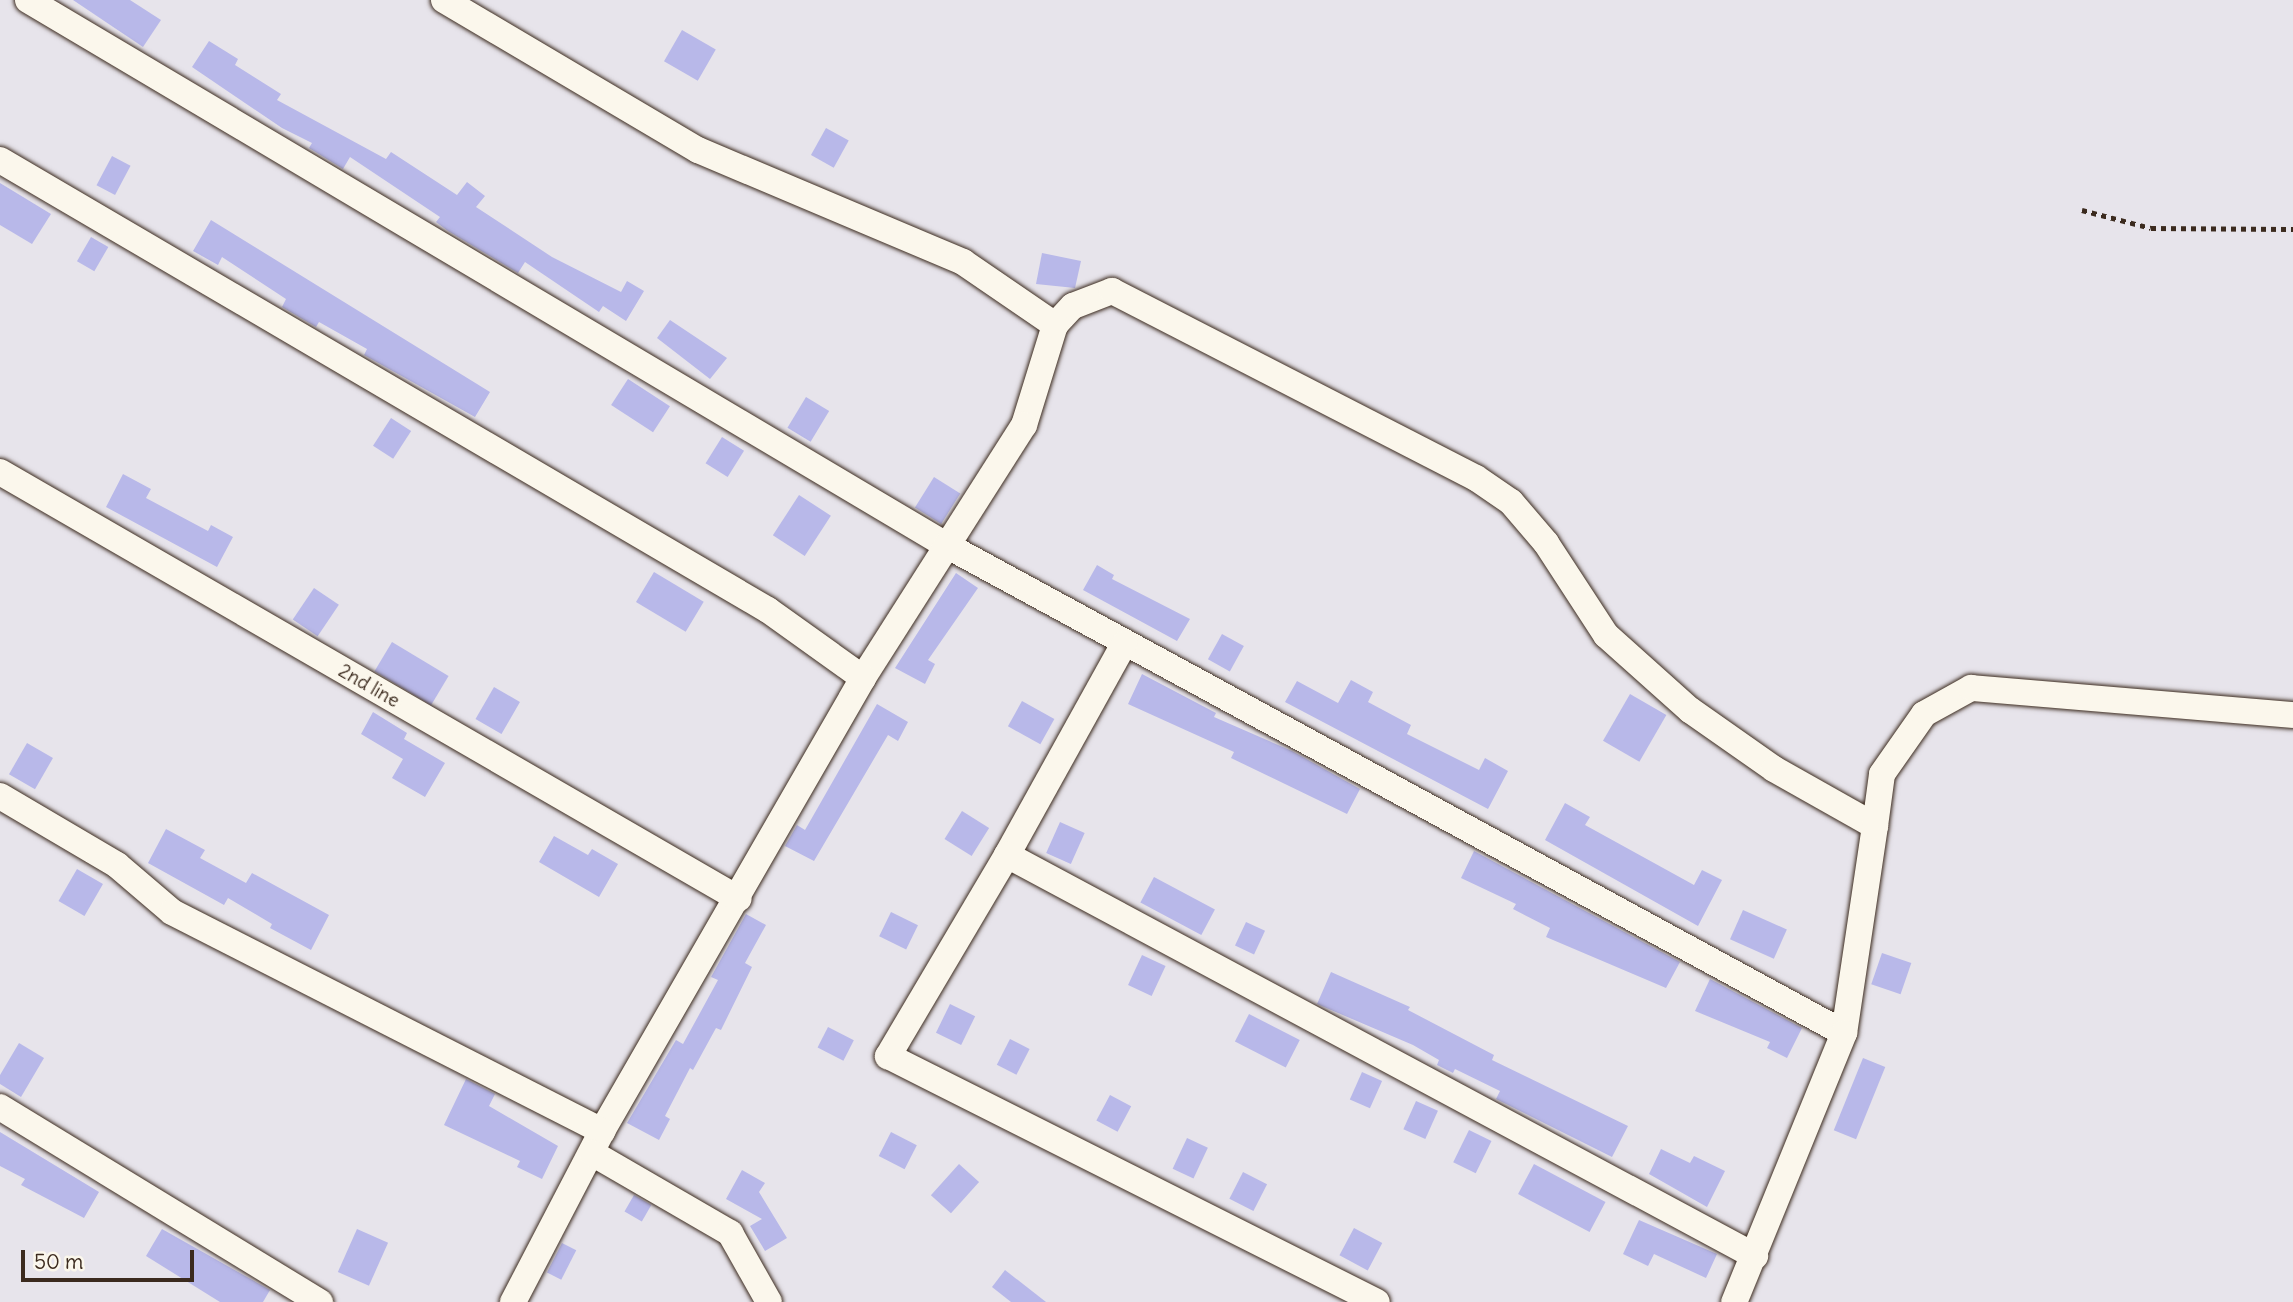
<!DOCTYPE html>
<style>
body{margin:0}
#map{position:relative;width:2293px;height:1302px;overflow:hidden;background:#e7e4eb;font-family:Delius,sans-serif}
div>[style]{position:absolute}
.building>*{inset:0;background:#b8b8e9;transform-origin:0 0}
.path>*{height:4.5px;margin-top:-2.25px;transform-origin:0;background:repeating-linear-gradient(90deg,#3b2a1e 0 5px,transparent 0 10px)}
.roads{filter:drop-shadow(0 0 2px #3b2a1e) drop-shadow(0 0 2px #3b2a1e)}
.street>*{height:26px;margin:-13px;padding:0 13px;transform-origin:13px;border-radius:13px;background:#fbf7ec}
span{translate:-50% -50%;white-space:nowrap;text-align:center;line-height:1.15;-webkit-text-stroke:7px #fbf7ec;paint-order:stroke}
.street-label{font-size:19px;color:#3b2a1e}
.scale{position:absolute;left:21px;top:1250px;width:173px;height:32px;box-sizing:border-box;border:4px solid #3b2a1e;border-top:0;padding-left:9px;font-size:21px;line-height:24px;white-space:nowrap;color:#3b2a1e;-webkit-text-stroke:5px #fbf7ec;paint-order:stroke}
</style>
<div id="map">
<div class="building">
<div style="clip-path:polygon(73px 0,130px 0,161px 20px,143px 47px)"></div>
<div style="left:682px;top:30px;width:39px;height:36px;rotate:30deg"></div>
<div style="clip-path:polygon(209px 41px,238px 59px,235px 65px,281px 94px,277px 100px,386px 159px,391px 152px,457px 195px,467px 182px,485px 196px,476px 207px,552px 257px,621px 292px,627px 281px,644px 291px,626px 321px,603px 306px,599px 312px,525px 262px,518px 273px,448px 231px,436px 222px,440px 217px,350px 157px,343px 169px,309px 148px,312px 143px,282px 128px,192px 67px)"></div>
<div style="left:826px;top:128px;width:26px;height:31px;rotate:29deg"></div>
<div style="left:112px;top:156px;width:21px;height:33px;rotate:28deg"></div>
<div style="clip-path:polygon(0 183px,51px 214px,32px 244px,0 225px)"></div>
<div style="clip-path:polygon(211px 220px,490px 392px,475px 417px,364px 355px,367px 349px,319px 322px,316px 327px,282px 307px,286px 299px,222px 257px,218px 265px,193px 251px)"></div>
<div style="left:91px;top:237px;width:20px;height:28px;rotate:30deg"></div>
<div style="clip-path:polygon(1042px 253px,1081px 261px,1075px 288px,1036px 284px)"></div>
<div style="clip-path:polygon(670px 320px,727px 358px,710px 379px,657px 338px)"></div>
<div style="left:628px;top:379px;width:50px;height:31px;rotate:33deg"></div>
<div style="left:806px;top:397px;width:27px;height:36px;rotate:31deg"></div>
<div style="left:391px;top:418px;width:24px;height:33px;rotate:33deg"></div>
<div style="left:722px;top:437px;width:26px;height:31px;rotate:32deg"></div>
<div style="clip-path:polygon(123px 474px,151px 489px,146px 498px,208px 531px,211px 525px,233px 537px,217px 567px,106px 507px)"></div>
<div style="left:934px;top:477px;width:31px;height:36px;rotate:32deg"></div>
<div style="left:799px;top:495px;width:38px;height:48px;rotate:33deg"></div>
<div style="clip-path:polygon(1097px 565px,1114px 575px,1112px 579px,1190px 619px,1177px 641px,1083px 590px)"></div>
<div style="left:654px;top:572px;width:58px;height:35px;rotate:31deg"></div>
<div style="clip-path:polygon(956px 573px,978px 588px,928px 660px,935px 664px,925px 684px,895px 668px)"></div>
<div style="left:314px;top:588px;width:30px;height:38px;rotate:34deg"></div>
<div style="left:1222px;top:634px;width:25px;height:29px;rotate:29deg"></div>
<div style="left:392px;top:642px;width:66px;height:34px;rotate:31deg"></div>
<div style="clip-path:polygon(1142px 674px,1216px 713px,1214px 717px,1292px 751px,1360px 789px,1347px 814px,1231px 758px,1234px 752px,1128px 704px)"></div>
<div style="clip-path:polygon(1351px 680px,1373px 692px,1368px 702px,1411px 725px,1407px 734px,1479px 770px,1485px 758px,1508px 771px,1488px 809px,1285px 702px,1297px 681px,1338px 703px)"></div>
<div style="left:494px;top:687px;width:30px;height:37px;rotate:30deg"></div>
<div style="left:1630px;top:694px;width:42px;height:54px;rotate:30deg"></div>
<div style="left:1022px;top:701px;width:37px;height:29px;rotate:29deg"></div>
<div style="clip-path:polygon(877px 704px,908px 722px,898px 741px,888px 735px,814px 861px,785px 846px,797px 825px,805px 830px)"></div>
<div style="clip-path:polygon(373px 712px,407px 733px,404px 739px,445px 763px,425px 797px,392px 778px,403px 759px,361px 734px)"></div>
<div style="left:27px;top:743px;width:30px;height:36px;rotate:30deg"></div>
<div style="clip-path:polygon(1565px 803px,1590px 817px,1585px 825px,1694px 885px,1702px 870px,1722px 880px,1698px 926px,1545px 840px)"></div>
<div style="left:962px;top:811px;width:32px;height:33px;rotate:32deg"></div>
<div style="left:1060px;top:822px;width:27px;height:34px;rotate:24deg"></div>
<div style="clip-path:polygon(166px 829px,205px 850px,200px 858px,246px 883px,252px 873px,329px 915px,311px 950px,270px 928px,272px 924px,228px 898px,224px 905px,148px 863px)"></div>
<div style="clip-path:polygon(554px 836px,588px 855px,592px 849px,618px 864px,599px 897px,539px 862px)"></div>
<div style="clip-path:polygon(1474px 851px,1680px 962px,1666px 988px,1546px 937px,1550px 928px,1513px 909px,1516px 904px,1461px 878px)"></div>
<div style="left:77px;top:869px;width:30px;height:37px;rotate:30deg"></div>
<div style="left:1154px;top:877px;width:69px;height:29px;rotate:28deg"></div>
<div style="left:1743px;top:910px;width:48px;height:32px;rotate:24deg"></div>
<div style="left:891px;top:912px;width:30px;height:27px;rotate:26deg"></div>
<div style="clip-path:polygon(746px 914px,766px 925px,745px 963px,752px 967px,721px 1030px,716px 1028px,693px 1070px,690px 1068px,665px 1116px,670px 1119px,659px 1140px,627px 1123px,676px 1040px,683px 1044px,718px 980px,711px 977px)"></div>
<div style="left:1246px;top:922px;width:21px;height:26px;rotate:25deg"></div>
<div style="left:1882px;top:953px;width:31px;height:33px;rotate:19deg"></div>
<div style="left:1142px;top:955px;width:26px;height:33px;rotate:25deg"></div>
<div style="clip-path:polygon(1331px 972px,1410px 1007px,1408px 1010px,1494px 1055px,1492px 1060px,1628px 1126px,1612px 1157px,1496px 1099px,1500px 1091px,1455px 1069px,1453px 1073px,1437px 1065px,1439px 1060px,1413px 1045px,1317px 1004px)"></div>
<div style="clip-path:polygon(1710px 979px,1802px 1028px,1787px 1058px,1767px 1048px,1770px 1042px,1695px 1011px)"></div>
<div style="left:950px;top:1004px;width:28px;height:32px;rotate:26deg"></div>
<div style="left:1249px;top:1014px;width:57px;height:31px;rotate:27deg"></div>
<div style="left:828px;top:1027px;width:29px;height:23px;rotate:27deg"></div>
<div style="left:1010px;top:1039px;width:22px;height:29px;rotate:27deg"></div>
<div style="clip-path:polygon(19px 1043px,44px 1058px,21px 1097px,0 1084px,0 1075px)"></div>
<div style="left:1863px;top:1058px;width:24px;height:78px;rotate:22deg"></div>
<div style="left:1362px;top:1072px;width:22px;height:30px;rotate:24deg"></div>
<div style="clip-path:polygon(466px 1079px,495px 1094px,489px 1106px,558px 1146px,542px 1179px,517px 1167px,520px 1161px,444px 1125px)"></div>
<div style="left:1110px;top:1095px;width:24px;height:29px;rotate:28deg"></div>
<div style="left:1416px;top:1101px;width:24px;height:31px;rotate:24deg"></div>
<div style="left:1469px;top:1130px;width:25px;height:36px;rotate:26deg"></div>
<div style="clip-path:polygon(0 1132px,99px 1192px,84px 1218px,21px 1185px,25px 1179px,0 1166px)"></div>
<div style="left:891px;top:1132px;width:29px;height:27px;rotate:27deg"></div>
<div style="left:1187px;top:1138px;width:23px;height:34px;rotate:25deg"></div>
<div style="clip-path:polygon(1661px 1149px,1690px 1163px,1694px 1156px,1725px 1171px,1707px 1207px,1649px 1174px)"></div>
<div style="left:959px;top:1164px;width:27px;height:42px;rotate:42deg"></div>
<div style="left:1534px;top:1164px;width:81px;height:34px;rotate:28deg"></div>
<div style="clip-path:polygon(742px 1170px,765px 1183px,759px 1192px,787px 1238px,765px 1251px,750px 1226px,762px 1219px,726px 1199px)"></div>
<div style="left:1243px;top:1172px;width:27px;height:30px;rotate:27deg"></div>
<div style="left:634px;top:1195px;width:20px;height:19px;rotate:30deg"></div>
<div style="clip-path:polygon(1639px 1220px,1717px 1254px,1706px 1278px,1654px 1254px,1648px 1266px,1623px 1254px)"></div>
<div style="left:1354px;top:1228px;width:32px;height:31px;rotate:28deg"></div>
<div style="clip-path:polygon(162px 1229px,270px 1290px,263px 1302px,220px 1302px,146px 1256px)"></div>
<div style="left:357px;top:1229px;width:34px;height:47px;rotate:24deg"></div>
<div style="left:562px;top:1243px;width:16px;height:33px;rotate:27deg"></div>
<div style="clip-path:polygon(1005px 1270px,1046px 1302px,1011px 1302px,992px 1287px)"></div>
</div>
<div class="path">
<div style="left:2082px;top:210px;width:71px;rotate:14.6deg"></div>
<div style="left:2151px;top:228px;width:142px;rotate:0.4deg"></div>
</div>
<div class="roads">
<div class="street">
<div style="left:28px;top:0;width:1068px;rotate:30.7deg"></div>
<div style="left:946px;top:545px;width:1022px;rotate:28.52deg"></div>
<div style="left:444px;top:0;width:295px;rotate:30.6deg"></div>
<div style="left:698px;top:150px;width:288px;rotate:22.9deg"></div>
<div style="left:963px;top:262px;width:112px;rotate:34.4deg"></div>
<div style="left:1055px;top:325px;width:105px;rotate:107.2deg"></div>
<div style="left:1024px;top:425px;width:300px;rotate:122.5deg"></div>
<div style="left:863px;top:678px;width:523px;rotate:119.95deg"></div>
<div style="left:602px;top:1131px;width:193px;rotate:117.5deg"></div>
<div style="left:0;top:160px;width:890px;rotate:30.37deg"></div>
<div style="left:768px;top:610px;width:117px;rotate:35.6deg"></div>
<div style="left:1055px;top:325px;width:26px;rotate:-47deg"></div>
<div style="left:1073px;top:306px;width:42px;rotate:-21deg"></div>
<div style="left:1112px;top:291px;width:409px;rotate:27.2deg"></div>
<div style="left:1476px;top:478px;width:42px;rotate:34.4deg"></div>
<div style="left:1511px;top:502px;width:54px;rotate:49.5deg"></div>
<div style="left:1546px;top:543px;width:110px;rotate:56.9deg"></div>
<div style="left:1606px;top:635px;width:113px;rotate:41.8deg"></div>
<div style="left:1690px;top:710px;width:103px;rotate:35.1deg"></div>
<div style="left:1774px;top:769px;width:116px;rotate:29.4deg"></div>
<div style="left:1875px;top:826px;width:209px;rotate:98.5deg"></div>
<div style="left:1844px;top:1033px;width:291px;rotate:112.2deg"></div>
<div style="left:0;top:472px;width:853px;rotate:30.02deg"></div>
<div style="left:1124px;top:644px;width:241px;rotate:119deg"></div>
<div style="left:1007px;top:855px;width:234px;rotate:120.6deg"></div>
<div style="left:888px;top:1056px;width:547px;rotate:26.71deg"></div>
<div style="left:0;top:796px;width:136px;rotate:30.5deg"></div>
<div style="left:117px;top:865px;width:72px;rotate:40.5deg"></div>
<div style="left:172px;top:912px;width:483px;rotate:27deg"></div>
<div style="left:1875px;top:826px;width:52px;rotate:-82.3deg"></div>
<div style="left:1882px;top:774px;width:73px;rotate:-55deg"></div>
<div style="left:1924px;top:714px;width:54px;rotate:-29deg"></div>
<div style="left:1971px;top:688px;width:323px;rotate:4.8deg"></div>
<div style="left:1007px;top:855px;width:849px;rotate:28.2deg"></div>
<div style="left:0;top:1107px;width:375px;rotate:31.4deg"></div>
<div style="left:592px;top:1153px;width:160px;rotate:30.1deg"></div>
<div style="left:730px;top:1233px;width:79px;rotate:60.5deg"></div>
</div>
</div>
<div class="street-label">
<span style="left:369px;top:686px;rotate:30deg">2nd line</span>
</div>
<div class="scale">50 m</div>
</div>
